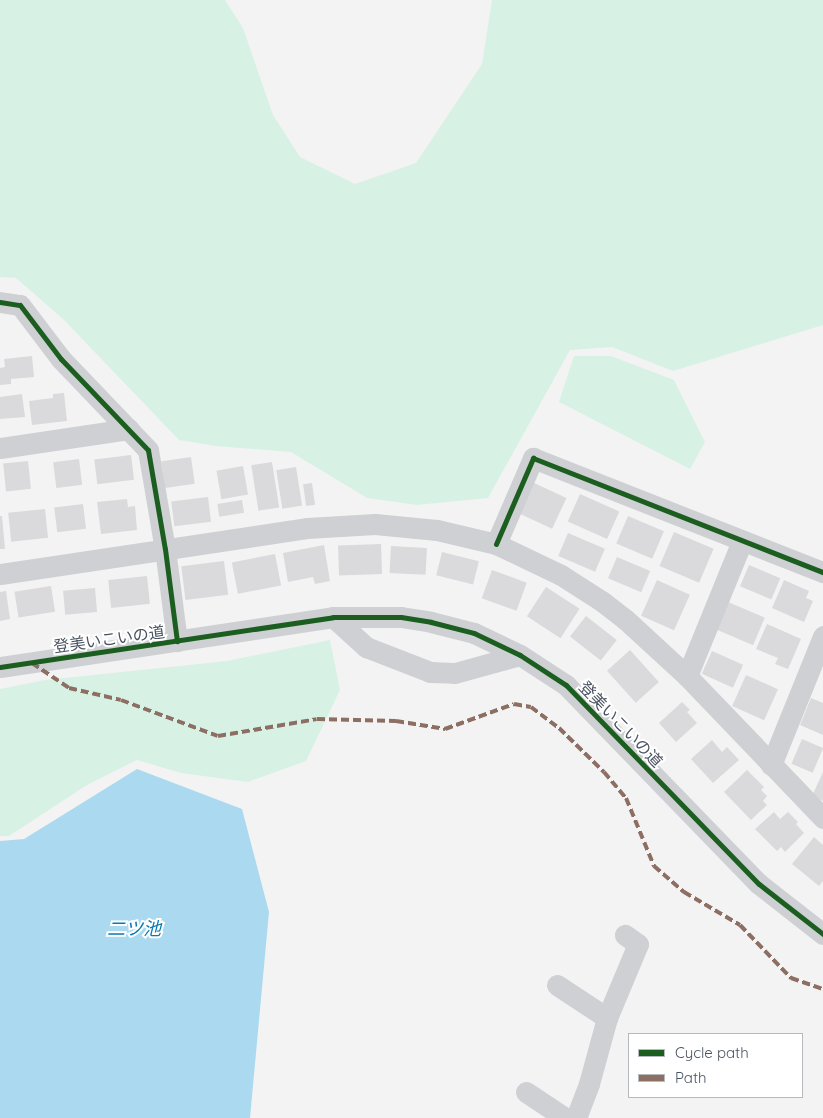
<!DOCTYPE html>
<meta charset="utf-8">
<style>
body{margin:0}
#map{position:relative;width:823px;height:1118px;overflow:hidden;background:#f3f3f3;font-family:Quicksand,"Noto Sans JP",sans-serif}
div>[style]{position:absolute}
.green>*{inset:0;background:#d7f2e5}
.water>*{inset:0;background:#abdaf0}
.building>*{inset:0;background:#dadadc;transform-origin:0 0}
.minor>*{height:21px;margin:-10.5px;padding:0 10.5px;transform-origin:10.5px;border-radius:10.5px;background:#ced0d3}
.quiet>*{height:4px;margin-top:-2px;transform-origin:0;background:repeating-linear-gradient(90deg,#8d6e63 0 8px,transparent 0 12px)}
.cycleway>*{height:5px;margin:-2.5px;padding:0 2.5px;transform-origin:2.5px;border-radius:2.5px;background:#1b5e20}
span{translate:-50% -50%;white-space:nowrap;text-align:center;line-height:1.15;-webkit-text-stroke:4px #fff;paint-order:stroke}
.street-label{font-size:16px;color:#485260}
.water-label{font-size:18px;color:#087bb4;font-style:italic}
.legend{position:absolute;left:628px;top:1033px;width:175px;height:65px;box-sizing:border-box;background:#fff;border:1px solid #b6babf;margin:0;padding:6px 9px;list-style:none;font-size:15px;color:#485260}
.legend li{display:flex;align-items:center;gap:10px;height:25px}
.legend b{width:25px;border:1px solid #b6babf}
</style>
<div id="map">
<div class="green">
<div style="clip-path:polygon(0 0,225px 0,243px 28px,273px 115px,300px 157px,355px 184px,416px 163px,482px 64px,492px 0,823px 0,823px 325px,673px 371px,612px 347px,570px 350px,488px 498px,417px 505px,367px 498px,291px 452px,216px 446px,179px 440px,64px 320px,16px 278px,0 277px)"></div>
<div style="clip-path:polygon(574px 356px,611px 356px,674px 380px,705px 442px,690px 469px,559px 402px)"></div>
<div style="clip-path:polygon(330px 640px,340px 690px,306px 761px,248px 782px,181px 773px,137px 760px,87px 785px,9px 836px,0 836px,0 689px,45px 680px,227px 661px)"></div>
</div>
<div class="water">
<div style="clip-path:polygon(137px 769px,242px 809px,269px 912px,250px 1118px,0 1118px,0 841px,24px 839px)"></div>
</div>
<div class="building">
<div style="clip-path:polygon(32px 356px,34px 377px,11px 379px,11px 384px,0 385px,0 368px,5px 367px,4px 359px)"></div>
<div style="clip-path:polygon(64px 393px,67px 421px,32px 425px,29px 401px,53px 398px,53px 394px)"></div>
<div style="clip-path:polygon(22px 394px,25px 417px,0 419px,0 397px)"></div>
<div style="left:131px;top:455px;width:25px;height:37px;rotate:83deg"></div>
<div style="left:191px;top:457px;width:27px;height:30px;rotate:82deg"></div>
<div style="left:79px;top:459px;width:26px;height:26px;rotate:83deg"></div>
<div style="left:28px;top:461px;width:28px;height:25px;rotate:84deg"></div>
<div style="left:272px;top:462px;width:46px;height:21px;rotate:81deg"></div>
<div style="left:243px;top:466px;width:29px;height:27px;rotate:80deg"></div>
<div style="left:296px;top:467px;width:39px;height:20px;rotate:81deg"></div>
<div style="left:532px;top:482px;width:38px;height:34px;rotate:25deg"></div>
<div style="left:312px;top:483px;width:22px;height:9px;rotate:82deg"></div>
<div style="left:580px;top:494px;width:43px;height:30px;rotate:24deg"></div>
<div style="left:208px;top:497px;width:25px;height:37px;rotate:83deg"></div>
<div style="clip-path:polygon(127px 499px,128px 507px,135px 506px,137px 530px,101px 534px,97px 502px)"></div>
<div style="left:242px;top:500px;width:13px;height:25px;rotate:81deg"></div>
<div style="left:83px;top:504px;width:25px;height:29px;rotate:83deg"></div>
<div style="left:45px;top:509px;width:29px;height:37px;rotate:84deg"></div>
<div style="clip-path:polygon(0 516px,2px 516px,5px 549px,0 549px)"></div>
<div style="left:628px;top:516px;width:39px;height:30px;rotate:23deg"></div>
<div style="left:674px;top:532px;width:43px;height:37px;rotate:23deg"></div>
<div style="left:568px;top:533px;width:40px;height:25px;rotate:23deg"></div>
<div style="left:381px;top:544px;width:30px;height:43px;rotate:88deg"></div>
<div style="clip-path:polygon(324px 545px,330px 581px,315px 584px,313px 577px,288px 582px,283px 553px)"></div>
<div style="left:391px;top:546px;width:36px;height:27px;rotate:3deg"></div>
<div style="left:442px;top:552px;width:38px;height:24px;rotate:14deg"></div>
<div style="left:275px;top:554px;width:32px;height:44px;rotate:79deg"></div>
<div style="left:617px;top:557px;width:36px;height:23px;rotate:23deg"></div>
<div style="left:224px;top:561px;width:34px;height:43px;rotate:83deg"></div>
<div style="left:749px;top:565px;width:34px;height:23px;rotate:23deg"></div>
<div style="left:492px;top:570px;width:37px;height:30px;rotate:20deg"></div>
<div style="left:147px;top:576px;width:28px;height:39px;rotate:84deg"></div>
<div style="left:657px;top:580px;width:36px;height:39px;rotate:24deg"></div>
<div style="clip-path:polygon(784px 580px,809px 591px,806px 598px,813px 601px,804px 622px,772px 608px)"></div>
<div style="left:51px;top:586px;width:26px;height:37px;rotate:81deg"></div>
<div style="left:546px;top:587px;width:40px;height:35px;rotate:33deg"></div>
<div style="left:95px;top:588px;width:24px;height:32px;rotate:85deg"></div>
<div style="clip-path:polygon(6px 591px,10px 619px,0 621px,0 592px)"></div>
<div style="left:728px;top:602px;width:40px;height:30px;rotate:23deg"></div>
<div style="left:586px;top:616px;width:39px;height:26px;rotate:38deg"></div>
<div style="clip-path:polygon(767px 624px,801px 639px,788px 669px,775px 664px,778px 658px,756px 649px)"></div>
<div style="left:630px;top:650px;width:43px;height:31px;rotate:48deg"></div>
<div style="left:712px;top:651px;width:34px;height:25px;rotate:24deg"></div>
<div style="left:746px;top:675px;width:35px;height:34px;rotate:24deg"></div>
<div style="clip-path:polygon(811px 698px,823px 703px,823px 735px,800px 725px)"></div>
<div style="clip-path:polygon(682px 702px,690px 710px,687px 712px,697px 723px,676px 742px,659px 723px)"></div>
<div style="left:802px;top:739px;width:23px;height:27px;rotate:23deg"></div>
<div style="clip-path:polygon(712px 740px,722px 752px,727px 747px,739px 760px,713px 783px,691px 759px)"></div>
<div style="clip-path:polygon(747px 770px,764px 787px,761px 790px,767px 796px,763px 801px,767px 805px,751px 820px,724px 792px)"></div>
<div style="clip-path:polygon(823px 772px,823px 801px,812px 796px)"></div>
<div style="clip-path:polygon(774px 812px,780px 819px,788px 812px,798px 822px,796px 824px,804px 833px,785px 852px,781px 847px,777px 851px,755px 829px)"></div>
<div style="clip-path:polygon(814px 837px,823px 845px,823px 881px,819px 886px,792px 864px)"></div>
</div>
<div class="minor">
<div style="left:0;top:302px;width:20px;rotate:9deg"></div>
<div style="left:20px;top:305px;width:68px;rotate:52.8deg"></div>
<div style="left:61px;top:359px;width:126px;rotate:46.3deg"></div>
<div style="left:148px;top:450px;width:100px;rotate:80.3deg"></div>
<div style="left:165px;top:549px;width:93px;rotate:82.6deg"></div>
<div style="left:0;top:448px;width:130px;rotate:-8.4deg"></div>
<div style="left:496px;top:544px;width:94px;rotate:-66.7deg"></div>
<div style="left:533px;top:458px;width:312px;rotate:21.5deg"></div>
<div style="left:0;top:574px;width:310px;rotate:-8.5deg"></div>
<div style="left:307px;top:528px;width:68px;rotate:-3.4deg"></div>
<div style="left:375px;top:524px;width:62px;rotate:5.5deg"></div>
<div style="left:437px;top:530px;width:61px;rotate:13.3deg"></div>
<div style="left:496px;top:544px;width:72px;rotate:25.5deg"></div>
<div style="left:561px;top:575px;width:50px;rotate:32.7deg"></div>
<div style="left:603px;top:602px;width:28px;rotate:38deg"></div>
<div style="left:625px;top:619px;width:84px;rotate:42.6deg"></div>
<div style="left:687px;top:676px;width:197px;rotate:46.2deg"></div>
<div style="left:333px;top:617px;width:45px;rotate:42.3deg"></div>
<div style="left:366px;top:647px;width:69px;rotate:21.3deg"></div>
<div style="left:430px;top:672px;width:25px;rotate:2deg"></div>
<div style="left:455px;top:673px;width:67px;rotate:-15.5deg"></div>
<div style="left:0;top:667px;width:337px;rotate:-8.5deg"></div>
<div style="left:333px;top:617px;width:68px"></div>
<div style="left:401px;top:617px;width:30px;rotate:9deg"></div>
<div style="left:431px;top:622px;width:44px;rotate:14.3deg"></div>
<div style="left:474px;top:633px;width:51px;rotate:25.6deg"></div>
<div style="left:520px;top:655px;width:55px;rotate:33.1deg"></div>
<div style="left:566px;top:685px;width:277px;rotate:45.9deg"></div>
<div style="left:759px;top:884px;width:81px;rotate:38deg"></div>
<div style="left:687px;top:676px;width:146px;rotate:-67.8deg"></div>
<div style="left:771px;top:765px;width:139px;rotate:-68deg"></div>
<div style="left:557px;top:985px;width:60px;rotate:33.4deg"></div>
<div style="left:607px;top:1018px;width:68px;rotate:105.3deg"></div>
<div style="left:589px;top:1084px;width:36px;rotate:111deg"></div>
<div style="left:607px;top:1018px;width:80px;rotate:-67.3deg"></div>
<div style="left:638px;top:944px;width:16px;rotate:-145deg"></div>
<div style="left:526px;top:1092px;width:47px;rotate:33.7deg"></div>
</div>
<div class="quiet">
<div style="left:32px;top:663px;width:45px;rotate:34deg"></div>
<div style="left:69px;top:688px;width:53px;rotate:13deg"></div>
<div style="left:121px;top:700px;width:103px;rotate:20.4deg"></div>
<div style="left:218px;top:736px;width:100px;rotate:-9.7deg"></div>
<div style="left:317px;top:719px;width:79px;rotate:1.5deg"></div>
<div style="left:396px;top:721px;width:50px;rotate:9.3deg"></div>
<div style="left:445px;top:729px;width:73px;rotate:-19.9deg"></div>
<div style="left:514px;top:704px;width:17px;rotate:10deg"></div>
<div style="left:531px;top:707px;width:35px;rotate:37deg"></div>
<div style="left:559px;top:728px;width:63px;rotate:44.4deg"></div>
<div style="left:604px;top:772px;width:34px;rotate:50deg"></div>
<div style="left:626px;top:798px;width:74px;rotate:67.6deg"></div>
<div style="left:654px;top:866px;width:40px;rotate:41deg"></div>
<div style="left:684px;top:892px;width:65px;rotate:30.5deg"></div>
<div style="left:740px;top:925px;width:74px;rotate:46.1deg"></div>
<div style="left:791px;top:978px;width:34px;rotate:19deg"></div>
</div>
<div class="cycleway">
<div style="left:0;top:302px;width:20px;rotate:9deg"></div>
<div style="left:20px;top:305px;width:68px;rotate:52.8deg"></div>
<div style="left:61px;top:359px;width:126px;rotate:46.3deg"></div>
<div style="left:148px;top:450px;width:100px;rotate:80.3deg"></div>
<div style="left:165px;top:549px;width:93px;rotate:82.6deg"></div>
<div style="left:496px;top:544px;width:94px;rotate:-66.7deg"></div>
<div style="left:533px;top:458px;width:312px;rotate:21.5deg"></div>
<div style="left:0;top:667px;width:337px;rotate:-8.5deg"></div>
<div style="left:333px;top:617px;width:68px"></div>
<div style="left:401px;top:617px;width:30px;rotate:9deg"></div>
<div style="left:431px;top:622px;width:44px;rotate:14.3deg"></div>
<div style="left:474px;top:633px;width:51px;rotate:25.6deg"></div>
<div style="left:520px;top:655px;width:55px;rotate:33.1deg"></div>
<div style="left:566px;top:685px;width:277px;rotate:45.9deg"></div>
<div style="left:759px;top:884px;width:81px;rotate:38deg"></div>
</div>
<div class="street-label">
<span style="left:109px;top:639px;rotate:-8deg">登美いこいの道</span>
<span style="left:621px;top:724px;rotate:46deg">登美いこいの道</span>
</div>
<div class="water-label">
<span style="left:134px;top:929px">二ツ池</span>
</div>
<ul class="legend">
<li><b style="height:6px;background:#1b5e20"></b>Cycle path</li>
<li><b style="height:6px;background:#8d6e63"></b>Path</li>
</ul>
</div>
